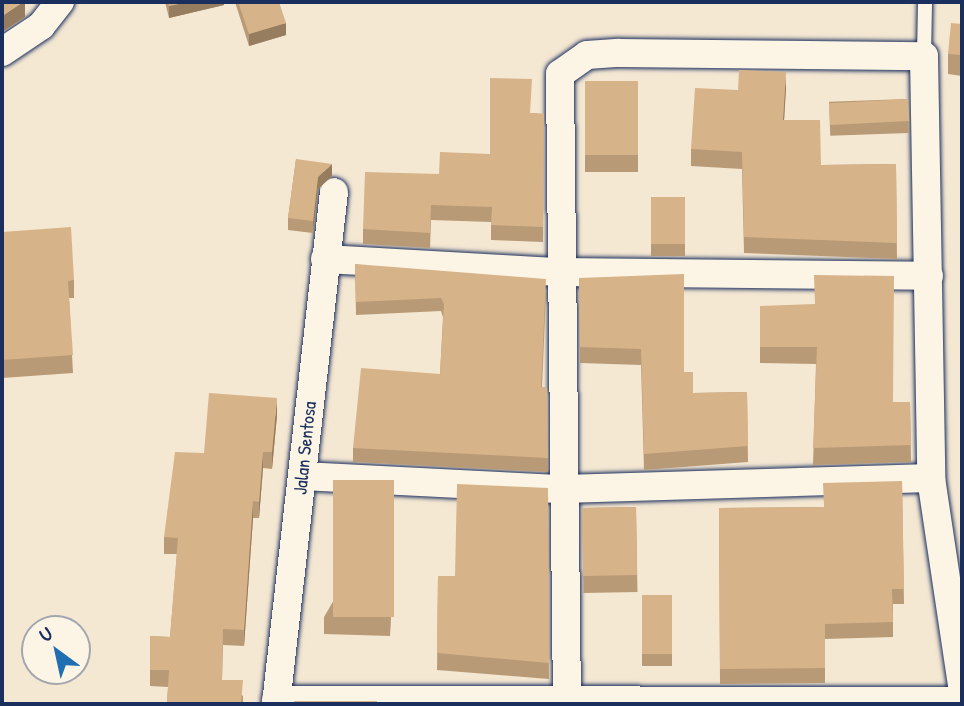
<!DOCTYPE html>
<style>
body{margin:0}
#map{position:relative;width:964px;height:706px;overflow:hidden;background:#f5e8d3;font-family:"Patrick Hand",sans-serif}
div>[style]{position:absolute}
.roads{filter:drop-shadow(0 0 2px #1b2f5e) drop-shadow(0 0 2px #1b2f5e)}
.lane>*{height:14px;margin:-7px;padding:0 7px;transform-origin:7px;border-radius:7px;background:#fcf5e5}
.street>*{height:28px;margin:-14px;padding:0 14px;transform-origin:14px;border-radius:14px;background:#fcf5e5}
.wall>*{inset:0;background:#b99a76;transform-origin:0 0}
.shaded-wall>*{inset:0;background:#967d60}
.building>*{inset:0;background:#d7b389;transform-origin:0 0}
span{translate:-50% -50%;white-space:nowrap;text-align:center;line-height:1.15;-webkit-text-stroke:5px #fcf5e5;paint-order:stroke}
.street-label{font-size:19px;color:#1b2f5e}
.frame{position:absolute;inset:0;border:4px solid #1b2f5e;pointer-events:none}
.north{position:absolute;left:21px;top:615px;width:70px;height:70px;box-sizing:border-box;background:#fcf5e5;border:2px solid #a2a6af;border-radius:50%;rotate:327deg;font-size:19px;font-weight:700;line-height:28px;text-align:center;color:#1b2f5e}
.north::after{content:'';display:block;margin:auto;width:24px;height:32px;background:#1f6fb2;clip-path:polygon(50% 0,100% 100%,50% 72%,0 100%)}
</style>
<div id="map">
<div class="roads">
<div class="lane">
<div style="left:924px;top:56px;width:54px;rotate:-88.9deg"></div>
</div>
<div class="street">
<div style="left:2px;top:52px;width:47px;rotate:-33.7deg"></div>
<div style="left:41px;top:26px;width:31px;rotate:-52deg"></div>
<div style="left:325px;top:259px;width:235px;rotate:3.2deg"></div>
<div style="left:560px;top:272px;width:369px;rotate:0.6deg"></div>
<div style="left:302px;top:476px;width:261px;rotate:2.9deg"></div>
<div style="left:563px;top:489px;width:368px;rotate:-1.7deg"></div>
<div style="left:276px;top:700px;width:686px;rotate:0.08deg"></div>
<div style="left:276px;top:704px;width:515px;rotate:-83.54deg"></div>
<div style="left:567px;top:704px;width:630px;rotate:-90.64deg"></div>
<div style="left:560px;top:74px;width:33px;rotate:-35deg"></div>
<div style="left:587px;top:55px;width:32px;rotate:-4deg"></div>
<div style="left:619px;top:53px;width:305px;rotate:0.6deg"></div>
<div style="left:924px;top:56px;width:422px;rotate:89deg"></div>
<div style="left:931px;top:478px;width:209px;rotate:81.5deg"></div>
</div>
</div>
<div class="wall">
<div style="clip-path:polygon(165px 2px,224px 2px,224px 5px,169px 18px)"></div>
<div style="clip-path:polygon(235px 2px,279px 2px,286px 35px,249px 46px)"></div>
<div style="clip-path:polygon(962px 24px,962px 76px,948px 74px,948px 54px)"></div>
<div style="left:585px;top:81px;width:53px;height:91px"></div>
<div style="clip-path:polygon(786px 88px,784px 120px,821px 165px,896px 164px,897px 259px,744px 253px,742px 169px,691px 166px,691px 149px,738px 90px)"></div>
<div style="left:908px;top:99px;width:34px;height:79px;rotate:88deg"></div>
<div style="clip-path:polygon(531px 113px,544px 114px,543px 242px,491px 240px,491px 222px,431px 220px,430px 248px,363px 244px,363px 229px,439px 174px,490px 154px)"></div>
<div style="clip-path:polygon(296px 159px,332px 176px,318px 189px,313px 233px,288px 230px,288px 218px)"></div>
<div style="left:651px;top:197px;width:34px;height:59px"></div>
<div style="clip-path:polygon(2px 232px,74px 280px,74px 298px,69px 298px,73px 373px,2px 378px)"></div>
<div style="clip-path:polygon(355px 264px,546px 293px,542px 387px,547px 388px,548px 472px,353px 462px,353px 448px,440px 374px,443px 317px,441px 311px,356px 315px)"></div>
<div style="clip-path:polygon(579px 278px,684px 372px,693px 393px,747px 392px,748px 462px,644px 470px,641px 365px,580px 363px)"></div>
<div style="clip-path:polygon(760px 306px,893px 402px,910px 402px,911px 462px,813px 465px,816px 364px,760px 363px)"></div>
<div style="clip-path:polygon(277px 415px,272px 469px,263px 468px,259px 518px,253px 518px,244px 646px,223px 645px,222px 680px,243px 696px,243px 704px,167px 704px,168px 687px,150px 686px,150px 636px,170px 637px,177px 554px,164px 554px,164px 537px,204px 453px)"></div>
<div style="clip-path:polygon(902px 481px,904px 604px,893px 604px,893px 637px,825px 639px,825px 683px,720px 684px,719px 508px,824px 507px)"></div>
<div style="clip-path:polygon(548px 488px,549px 679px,437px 670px,438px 576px,455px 576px)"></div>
<div style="clip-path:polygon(394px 497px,390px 636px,324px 634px,324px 617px)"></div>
<div style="left:636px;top:507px;width:85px;height:54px;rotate:89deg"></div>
<div style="left:642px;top:595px;width:30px;height:71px"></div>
</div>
<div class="shaded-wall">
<div style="clip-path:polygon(23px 2px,25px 2px,25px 17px,2px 32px,2px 16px)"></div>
<div style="clip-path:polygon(188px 2px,224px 2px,224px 5px,169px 18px,169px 6px)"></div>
<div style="clip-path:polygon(286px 23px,286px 35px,249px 46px,249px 34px)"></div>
<div style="clip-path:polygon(786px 72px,786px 88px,783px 137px,783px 120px)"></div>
<div style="clip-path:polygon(332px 164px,332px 176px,318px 189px,313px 233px,313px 221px,318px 177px)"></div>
<div style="clip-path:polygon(277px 398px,277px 415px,272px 469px,272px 452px)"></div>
<div style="clip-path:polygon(263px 452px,263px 468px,259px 518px,259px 502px)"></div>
<div style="clip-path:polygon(394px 480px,394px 497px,390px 636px,390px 618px)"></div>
<div style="clip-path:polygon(253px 501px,253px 518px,244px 646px,244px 630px)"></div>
</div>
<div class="building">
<div style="clip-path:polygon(2px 2px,23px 2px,2px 16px)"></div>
<div style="clip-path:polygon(168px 2px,188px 2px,169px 6px)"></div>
<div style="clip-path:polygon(238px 2px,279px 2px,286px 23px,249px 34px)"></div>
<div style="clip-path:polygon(951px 23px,962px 24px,962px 55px,948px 54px)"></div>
<div style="clip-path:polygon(739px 70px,786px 72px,783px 120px,820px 120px,821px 165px,896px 164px,897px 243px,744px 237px,742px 152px,691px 149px,695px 88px,738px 90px)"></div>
<div style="clip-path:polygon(490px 78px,532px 79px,530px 113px,544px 114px,543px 227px,491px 225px,492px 207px,431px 205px,430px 233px,363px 229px,365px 172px,439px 174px,440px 152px,490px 154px)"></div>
<div style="left:585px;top:81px;width:53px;height:74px"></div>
<div style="left:908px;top:99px;width:22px;height:79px;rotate:87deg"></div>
<div style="clip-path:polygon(296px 159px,332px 164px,318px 177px,313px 221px,288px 218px)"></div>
<div style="left:651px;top:197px;width:34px;height:47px"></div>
<div style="clip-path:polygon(71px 227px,74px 280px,68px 281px,73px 355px,2px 360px,2px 232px)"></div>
<div style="clip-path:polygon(355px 264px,546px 279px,541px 387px,547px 388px,548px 458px,353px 448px,361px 368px,440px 374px,444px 304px,441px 298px,356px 302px)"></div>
<div style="clip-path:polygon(684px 274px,684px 372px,693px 372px,693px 393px,747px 392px,748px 446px,644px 454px,641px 349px,580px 347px,579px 278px)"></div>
<div style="clip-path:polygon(814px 275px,894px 276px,893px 402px,910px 402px,911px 445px,813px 448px,817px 347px,760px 347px,760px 306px,815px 304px)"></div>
<div style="clip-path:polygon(209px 393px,277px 398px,272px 452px,263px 452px,259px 502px,253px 501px,244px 630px,223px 629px,222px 680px,243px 680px,241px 704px,167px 704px,169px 670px,150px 670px,150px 636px,170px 637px,178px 538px,164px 537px,175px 452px,204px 453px)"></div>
<div style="left:333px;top:480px;width:61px;height:137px"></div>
<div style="clip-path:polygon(902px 481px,904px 589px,892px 589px,893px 622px,825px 624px,825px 668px,720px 669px,719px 508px,824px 507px,823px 483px)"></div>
<div style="clip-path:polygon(457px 484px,548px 488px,549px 663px,437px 653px,438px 576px,455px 576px)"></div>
<div style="left:636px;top:507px;width:68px;height:54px;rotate:89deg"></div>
<div style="left:642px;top:595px;width:30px;height:59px"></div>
<div style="left:294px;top:701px;width:83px;height:3px"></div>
</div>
<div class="street-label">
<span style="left:305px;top:448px;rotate:-84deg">Jalan Sentosa</span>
</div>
<div class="frame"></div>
<div class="north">U</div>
</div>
